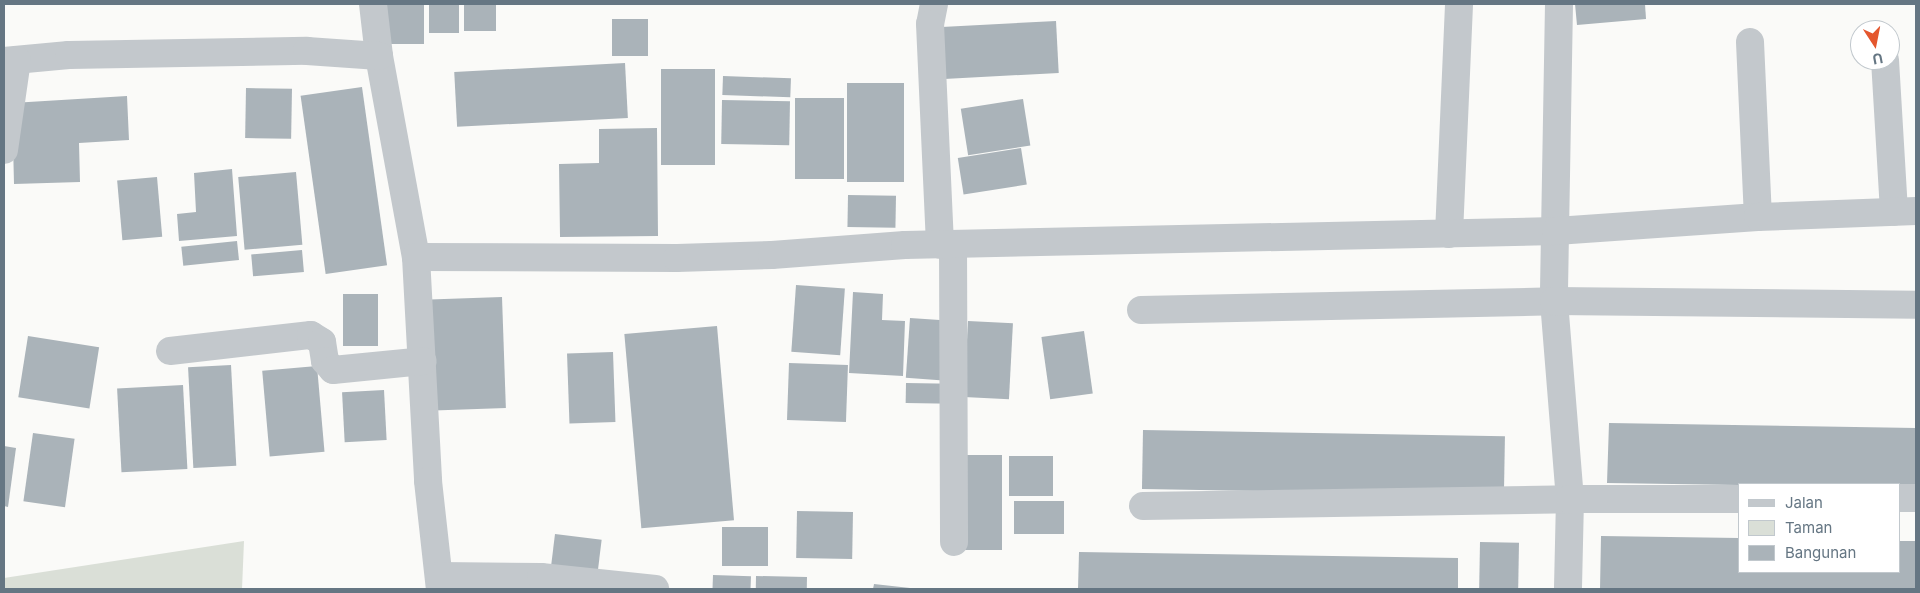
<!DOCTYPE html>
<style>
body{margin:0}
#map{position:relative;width:1920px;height:593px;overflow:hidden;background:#fafaf8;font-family:Inter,sans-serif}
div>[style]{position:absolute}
.green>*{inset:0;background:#dadfd7}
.building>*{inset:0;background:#aab3b9;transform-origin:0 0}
.minor>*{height:28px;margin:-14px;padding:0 14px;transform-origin:14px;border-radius:14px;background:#c3c8cc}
span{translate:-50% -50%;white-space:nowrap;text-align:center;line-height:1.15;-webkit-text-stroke:5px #fff;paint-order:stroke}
.frame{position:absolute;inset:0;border:5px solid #657683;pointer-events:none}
.legend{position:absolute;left:1738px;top:483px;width:162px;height:90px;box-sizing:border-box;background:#fff;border:1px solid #c1c8cd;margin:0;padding:6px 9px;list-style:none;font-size:15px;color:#657683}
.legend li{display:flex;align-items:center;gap:10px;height:25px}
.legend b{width:25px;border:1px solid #c1c8cd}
.north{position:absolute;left:1850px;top:20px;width:50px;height:50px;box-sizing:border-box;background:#fff;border:1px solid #c1c8cd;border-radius:50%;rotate:169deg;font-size:14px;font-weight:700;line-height:20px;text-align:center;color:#657683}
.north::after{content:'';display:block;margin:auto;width:18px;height:22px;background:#e4572e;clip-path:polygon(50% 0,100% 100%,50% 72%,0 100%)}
</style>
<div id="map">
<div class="green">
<div style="clip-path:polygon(244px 541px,242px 589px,4px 589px,4px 578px)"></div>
</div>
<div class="building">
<div style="left:385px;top:4px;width:39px;height:40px"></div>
<div style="left:429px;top:4px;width:30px;height:29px"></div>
<div style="left:464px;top:4px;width:32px;height:27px"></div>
<div style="clip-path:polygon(1575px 4px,1645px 4px,1646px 19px,1577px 25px)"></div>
<div style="left:612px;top:19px;width:36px;height:37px"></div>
<div style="left:1056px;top:21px;width:52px;height:124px;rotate:87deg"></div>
<div style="left:625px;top:63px;width:55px;height:171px;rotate:87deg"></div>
<div style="left:661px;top:69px;width:54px;height:96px"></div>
<div style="left:723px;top:76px;width:68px;height:19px;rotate:2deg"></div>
<div style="left:847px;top:83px;width:57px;height:99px"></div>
<div style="left:362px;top:87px;width:180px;height:62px;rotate:82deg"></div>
<div style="left:246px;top:88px;width:46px;height:50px;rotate:1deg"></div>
<div style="clip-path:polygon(127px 96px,129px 140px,79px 143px,80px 182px,14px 184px,12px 103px)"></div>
<div style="left:795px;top:98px;width:49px;height:81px"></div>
<div style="left:1023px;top:99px;width:47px;height:63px;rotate:81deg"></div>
<div style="left:722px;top:100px;width:68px;height:44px;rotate:1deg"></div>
<div style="clip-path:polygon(657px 128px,658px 236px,560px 237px,559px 164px,599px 163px,599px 129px)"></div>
<div style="left:1021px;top:148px;width:37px;height:64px;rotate:81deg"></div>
<div style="clip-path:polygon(232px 169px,237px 236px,179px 241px,177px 214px,196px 212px,194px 173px)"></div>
<div style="left:296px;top:172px;width:73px;height:58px;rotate:85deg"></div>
<div style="left:157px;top:177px;width:60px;height:40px;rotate:85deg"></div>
<div style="left:848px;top:195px;width:48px;height:32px;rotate:1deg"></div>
<div style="left:237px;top:241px;width:19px;height:56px;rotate:84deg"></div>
<div style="left:302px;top:250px;width:22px;height:51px;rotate:85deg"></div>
<div style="left:796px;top:285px;width:49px;height:67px;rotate:4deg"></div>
<div style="clip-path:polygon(853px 292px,883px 294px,882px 320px,905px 321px,903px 376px,849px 373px)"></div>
<div style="left:343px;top:294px;width:35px;height:52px"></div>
<div style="left:502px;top:297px;width:111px;height:72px;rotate:88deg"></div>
<div style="left:910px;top:318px;width:41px;height:60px;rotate:4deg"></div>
<div style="left:968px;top:321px;width:45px;height:76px;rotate:3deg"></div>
<div style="left:717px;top:326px;width:195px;height:93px;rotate:85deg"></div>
<div style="left:1084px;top:331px;width:63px;height:43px;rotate:82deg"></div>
<div style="left:28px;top:336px;width:72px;height:62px;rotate:9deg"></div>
<div style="left:613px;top:352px;width:70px;height:46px;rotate:88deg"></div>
<div style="left:789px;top:363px;width:59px;height:57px;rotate:2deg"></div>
<div style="left:231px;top:365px;width:101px;height:43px;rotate:87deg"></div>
<div style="left:317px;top:366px;width:86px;height:55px;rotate:85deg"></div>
<div style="left:906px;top:383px;width:46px;height:20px;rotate:1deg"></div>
<div style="left:183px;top:385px;width:84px;height:66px;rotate:87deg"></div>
<div style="left:384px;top:390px;width:50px;height:42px;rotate:87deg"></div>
<div style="clip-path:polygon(1609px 423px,1916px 428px,1916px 488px,1899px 488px,1899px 484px,1739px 485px,1607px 483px)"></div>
<div style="left:1143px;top:430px;width:362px;height:59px;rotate:1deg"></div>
<div style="left:33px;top:433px;width:42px;height:69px;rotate:8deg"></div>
<div style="clip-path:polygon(4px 446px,16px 448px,8px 507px,4px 506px)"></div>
<div style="left:961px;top:455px;width:41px;height:95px"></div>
<div style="left:1009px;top:456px;width:44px;height:40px"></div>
<div style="left:1014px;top:501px;width:50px;height:33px"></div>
<div style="left:797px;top:511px;width:56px;height:47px;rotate:1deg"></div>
<div style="left:722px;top:527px;width:46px;height:39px"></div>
<div style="left:555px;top:534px;width:47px;height:37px;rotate:7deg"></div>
<div style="clip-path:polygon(1601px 536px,1739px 538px,1739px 572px,1899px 572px,1899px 541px,1916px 541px,1916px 589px,1600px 589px)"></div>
<div style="left:1480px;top:542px;width:39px;height:47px;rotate:1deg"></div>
<div style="clip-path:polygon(1079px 552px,1458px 558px,1458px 589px,1078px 589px)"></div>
<div style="left:713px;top:575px;width:38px;height:14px;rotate:2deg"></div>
<div style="left:756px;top:576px;width:51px;height:13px;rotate:1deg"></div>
<div style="clip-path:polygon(874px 584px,910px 588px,910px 589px,873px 589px)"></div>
</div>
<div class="minor">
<div style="left:373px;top:4px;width:52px;rotate:83.4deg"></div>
<div style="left:379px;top:56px;width:204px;rotate:79.6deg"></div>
<div style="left:416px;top:257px;width:224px;rotate:86.9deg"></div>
<div style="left:428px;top:481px;width:109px;rotate:83.7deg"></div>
<div style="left:934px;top:4px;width:20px;rotate:101deg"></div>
<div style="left:930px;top:24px;width:221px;rotate:87.4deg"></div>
<div style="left:1559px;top:4px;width:297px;rotate:91deg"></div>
<div style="left:1554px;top:301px;width:199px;rotate:85.4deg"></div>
<div style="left:1570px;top:499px;width:90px;rotate:91.3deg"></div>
<div style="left:1750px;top:42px;width:175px;rotate:87.4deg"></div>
<div style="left:1885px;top:60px;width:152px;rotate:86.6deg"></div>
<div style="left:4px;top:61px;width:65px;rotate:-5.3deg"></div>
<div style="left:69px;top:55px;width:238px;rotate:-1deg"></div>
<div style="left:307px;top:51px;width:72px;rotate:4deg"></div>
<div style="left:4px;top:150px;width:91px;rotate:-81.8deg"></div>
<div style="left:1449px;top:234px;width:230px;rotate:-87.5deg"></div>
<div style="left:953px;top:245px;width:297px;rotate:89.8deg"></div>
<div style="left:416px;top:257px;width:261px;rotate:0.2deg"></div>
<div style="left:677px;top:258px;width:95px;rotate:-1.8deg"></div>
<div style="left:772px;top:255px;width:133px;rotate:-4.3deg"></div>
<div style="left:905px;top:245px;width:651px;rotate:-1.23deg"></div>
<div style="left:1556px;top:231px;width:202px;rotate:-4deg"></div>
<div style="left:1758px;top:217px;width:158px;rotate:-2.2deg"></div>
<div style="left:1141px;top:310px;width:413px;rotate:-1.2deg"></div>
<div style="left:1554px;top:301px;width:362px;rotate:0.6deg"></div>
<div style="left:170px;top:351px;width:142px;rotate:-6.5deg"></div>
<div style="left:311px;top:335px;width:13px;rotate:32deg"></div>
<div style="left:322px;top:342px;width:19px;rotate:81deg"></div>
<div style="left:325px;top:361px;width:12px;rotate:48deg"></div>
<div style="left:333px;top:370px;width:90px;rotate:-5.7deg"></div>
<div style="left:1899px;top:498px;width:17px"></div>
<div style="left:1143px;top:506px;width:427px;rotate:-0.9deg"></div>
<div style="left:1570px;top:499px;width:169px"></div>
<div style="left:439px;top:576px;width:102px;rotate:0.6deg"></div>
<div style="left:541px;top:577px;width:115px;rotate:6deg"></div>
</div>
<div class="frame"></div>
<ul class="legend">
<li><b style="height:6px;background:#c3c8cc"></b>Jalan</li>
<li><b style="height:14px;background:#dadfd7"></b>Taman</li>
<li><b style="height:14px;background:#aab3b9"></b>Bangunan</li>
</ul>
<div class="north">U</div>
</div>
